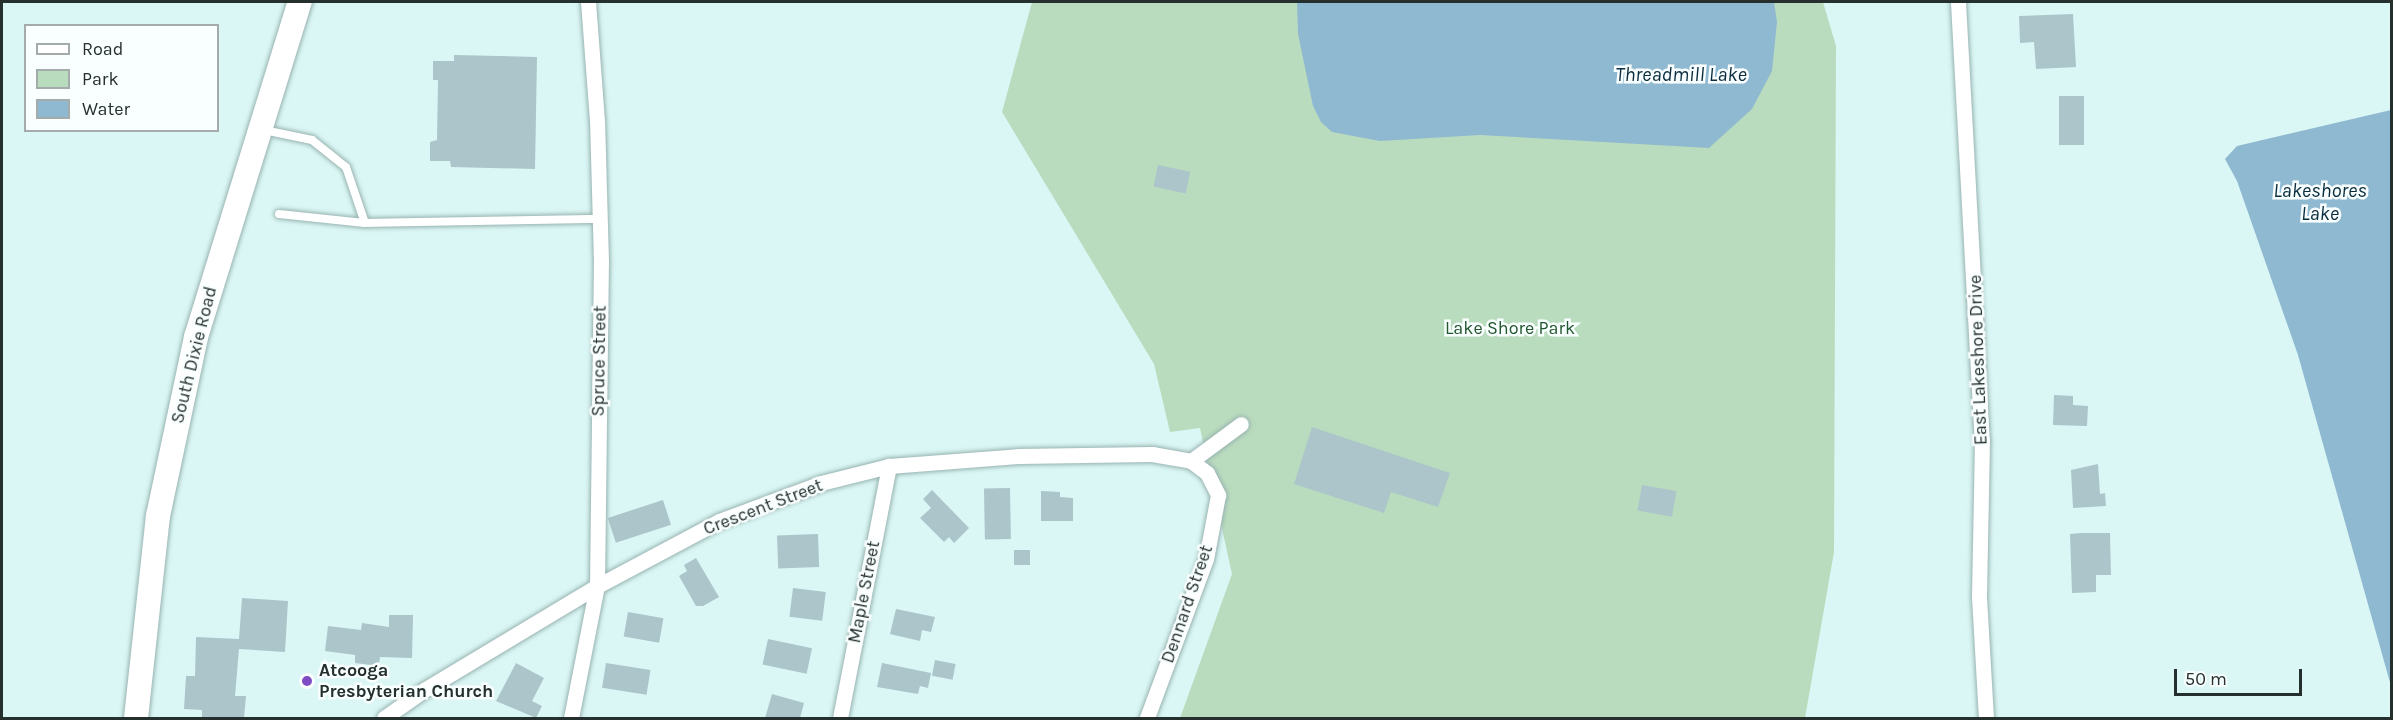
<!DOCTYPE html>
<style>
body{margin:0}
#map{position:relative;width:2393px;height:720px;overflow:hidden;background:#daf7f5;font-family:Karla,sans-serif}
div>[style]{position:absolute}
.green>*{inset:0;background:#badcbe}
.water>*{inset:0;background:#8fb8d1}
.building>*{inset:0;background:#abc5cb;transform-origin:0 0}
.roads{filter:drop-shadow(0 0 2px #98b3b1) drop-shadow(0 0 2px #98b3b1)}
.lane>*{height:8px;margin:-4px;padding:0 4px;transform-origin:4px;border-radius:4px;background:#fff}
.street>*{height:15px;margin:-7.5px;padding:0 7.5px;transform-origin:7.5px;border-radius:7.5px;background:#fff}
.primary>*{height:24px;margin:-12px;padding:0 12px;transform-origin:12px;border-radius:12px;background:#fff}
.dots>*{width:16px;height:16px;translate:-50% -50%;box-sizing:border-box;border:3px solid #f9fefe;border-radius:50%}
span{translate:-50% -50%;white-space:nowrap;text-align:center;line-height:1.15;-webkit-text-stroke:5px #f9fefe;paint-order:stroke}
.park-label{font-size:18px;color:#23572f}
.street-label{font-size:18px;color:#242f2e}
.poi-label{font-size:18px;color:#242f2e;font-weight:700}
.left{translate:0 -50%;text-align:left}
.water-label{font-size:20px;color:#092d3f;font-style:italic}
.frame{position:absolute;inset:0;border:3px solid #242f2e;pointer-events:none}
.legend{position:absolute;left:24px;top:24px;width:195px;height:108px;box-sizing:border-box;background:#f9fefe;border:2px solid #a4abab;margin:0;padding:8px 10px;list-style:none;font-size:18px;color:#242f2e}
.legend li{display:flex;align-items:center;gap:12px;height:30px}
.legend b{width:30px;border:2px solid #a4abab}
.scale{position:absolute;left:2174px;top:669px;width:128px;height:27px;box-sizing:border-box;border:3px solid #242f2e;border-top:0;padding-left:8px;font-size:18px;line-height:21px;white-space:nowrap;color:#242f2e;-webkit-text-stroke:4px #f9fefe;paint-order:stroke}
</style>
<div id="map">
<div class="green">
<div style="clip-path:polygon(1032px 2px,1823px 2px,1836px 46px,1834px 552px,1805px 718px,1180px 718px,1232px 574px,1200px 428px,1170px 432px,1154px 364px,1002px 112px)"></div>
</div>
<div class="water">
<div style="clip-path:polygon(1297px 2px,1774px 2px,1777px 22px,1772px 71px,1752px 109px,1709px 148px,1480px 135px,1380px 141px,1332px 132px,1321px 122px,1313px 106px,1298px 34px)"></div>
<div style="clip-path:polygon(2391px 110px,2392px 110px,2391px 686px,2298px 355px,2237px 181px,2225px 159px,2237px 146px)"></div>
</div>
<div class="building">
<div style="clip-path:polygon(2073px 14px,2076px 67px,2036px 69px,2034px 42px,2020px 43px,2019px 16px)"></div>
<div style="clip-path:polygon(454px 55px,537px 57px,535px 169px,451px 167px,450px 161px,430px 161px,430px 142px,437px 140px,438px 80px,433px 80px,433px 61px,454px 61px)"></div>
<div style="left:2059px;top:96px;width:25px;height:49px"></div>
<div style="left:1158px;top:165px;width:33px;height:22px;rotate:12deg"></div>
<div style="clip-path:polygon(2054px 395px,2073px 396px,2073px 405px,2088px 406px,2087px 426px,2053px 425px)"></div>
<div style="clip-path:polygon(1312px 427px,1450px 473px,1438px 507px,1391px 492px,1384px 513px,1294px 484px)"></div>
<div style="clip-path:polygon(2098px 464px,2100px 494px,2105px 493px,2106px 506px,2073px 508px,2071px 470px)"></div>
<div style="left:1642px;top:485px;width:35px;height:26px;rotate:10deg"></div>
<div style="left:1010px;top:488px;width:51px;height:26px;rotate:89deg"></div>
<div style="clip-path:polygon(932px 490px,969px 528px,954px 543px,949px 537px,944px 542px,920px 518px,931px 508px,923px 499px)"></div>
<div style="clip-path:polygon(1041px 491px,1060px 492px,1060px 497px,1073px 498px,1073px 521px,1041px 521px)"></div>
<div style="left:663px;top:500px;width:26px;height:58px;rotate:72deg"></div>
<div style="clip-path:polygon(2081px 533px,2110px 533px,2111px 575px,2096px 575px,2096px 592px,2072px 593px,2070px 534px)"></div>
<div style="left:818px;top:534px;width:33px;height:41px;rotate:88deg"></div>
<div style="left:1014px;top:550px;width:16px;height:15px"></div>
<div style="clip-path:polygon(696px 558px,719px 597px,703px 606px,696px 606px,679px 576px,687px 571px,684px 565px)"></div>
<div style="left:793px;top:588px;width:33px;height:29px;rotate:7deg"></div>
<div style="clip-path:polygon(242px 598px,288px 601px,285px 652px,239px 649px,235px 696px,246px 696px,244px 718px,202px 718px,202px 710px,184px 709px,186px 676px,195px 676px,196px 637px,239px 639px)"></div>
<div style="clip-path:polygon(896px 609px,935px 617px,931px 632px,922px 630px,920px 641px,890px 634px)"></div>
<div style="left:628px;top:612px;width:36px;height:25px;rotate:10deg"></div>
<div style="clip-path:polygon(389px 615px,413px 615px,412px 658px,380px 657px,379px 666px,355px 663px,355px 655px,325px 651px,328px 626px,361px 630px,362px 623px,389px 627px)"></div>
<div style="left:768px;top:639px;width:45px;height:26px;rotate:12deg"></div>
<div style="left:935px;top:660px;width:21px;height:16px;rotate:11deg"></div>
<div style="clip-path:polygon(516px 663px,544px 678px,532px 701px,542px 706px,536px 718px,496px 701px)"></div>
<div style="left:606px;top:663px;width:45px;height:25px;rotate:9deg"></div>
<div style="clip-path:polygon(882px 663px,931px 673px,928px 688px,920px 686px,918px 694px,877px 687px)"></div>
<div style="clip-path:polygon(772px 694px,804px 703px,800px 718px,765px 718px)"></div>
</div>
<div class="roads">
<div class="lane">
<div style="left:264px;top:130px;width:49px;rotate:11.8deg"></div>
<div style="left:312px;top:140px;width:43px;rotate:38.5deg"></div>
<div style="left:346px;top:167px;width:59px;rotate:71.3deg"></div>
<div style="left:279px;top:214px;width:86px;rotate:6deg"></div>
<div style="left:365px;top:223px;width:235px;rotate:-1deg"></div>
</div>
<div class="street">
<div style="left:1958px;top:2px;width:439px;rotate:86.9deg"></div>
<div style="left:1982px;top:440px;width:157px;rotate:91.1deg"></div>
<div style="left:1979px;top:597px;width:121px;rotate:86.7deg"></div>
<div style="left:1191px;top:461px;width:62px;rotate:-36.5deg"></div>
<div style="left:384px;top:718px;width:49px;rotate:-35deg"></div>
<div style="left:424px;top:690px;width:202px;rotate:-31deg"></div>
<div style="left:597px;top:586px;width:138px;rotate:-28deg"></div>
<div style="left:719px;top:521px;width:109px;rotate:-20.4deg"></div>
<div style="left:821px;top:483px;width:70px;rotate:-14deg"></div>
<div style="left:889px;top:466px;width:129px;rotate:-4.4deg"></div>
<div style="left:1018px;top:456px;width:134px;rotate:-0.9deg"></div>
<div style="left:1152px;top:454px;width:40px;rotate:10deg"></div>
<div style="left:1191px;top:461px;width:20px;rotate:37deg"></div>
<div style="left:1207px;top:473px;width:25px;rotate:63deg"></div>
<div style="left:1218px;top:495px;width:65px;rotate:100.6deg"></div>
<div style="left:1206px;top:559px;width:170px;rotate:110.4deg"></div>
<div style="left:571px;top:718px;width:135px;rotate:-78.9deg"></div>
<div style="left:597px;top:586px;width:324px;rotate:-89.3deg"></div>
<div style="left:601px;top:262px;width:141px;rotate:-91.6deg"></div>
<div style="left:597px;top:121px;width:119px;rotate:-94.3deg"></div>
<div style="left:840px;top:718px;width:257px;rotate:-79deg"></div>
</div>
<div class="primary">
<div style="left:136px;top:718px;width:203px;rotate:-83.8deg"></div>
<div style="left:158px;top:516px;width:183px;rotate:-78deg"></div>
<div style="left:196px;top:337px;width:351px;rotate:-72.8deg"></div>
</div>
</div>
<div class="dots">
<div style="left:307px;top:681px;background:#804cc3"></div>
</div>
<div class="park-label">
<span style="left:1510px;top:328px">Lake Shore Park</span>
</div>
<div class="street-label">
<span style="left:194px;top:355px;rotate:-76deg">South Dixie Road</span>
<span style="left:1978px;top:360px;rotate:-92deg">East Lakeshore Drive</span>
<span style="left:599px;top:361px;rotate:-89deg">Spruce Street</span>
<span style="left:763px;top:507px;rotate:-21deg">Crescent Street</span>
<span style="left:864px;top:592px;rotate:-79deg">Maple Street</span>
<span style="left:1187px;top:604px;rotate:-71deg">Dennard Street</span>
</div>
<div class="poi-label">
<span class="left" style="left:319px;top:681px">Atcooga<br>Presbyterian Church</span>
</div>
<div class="water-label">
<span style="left:1681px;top:74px">Threadmill Lake</span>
<span style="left:2320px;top:202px">Lakeshores<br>Lake</span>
</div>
<div class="frame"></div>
<ul class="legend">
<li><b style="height:8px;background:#fff"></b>Road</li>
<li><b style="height:16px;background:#badcbe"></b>Park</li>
<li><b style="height:16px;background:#8fb8d1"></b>Water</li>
</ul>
<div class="scale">50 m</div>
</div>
